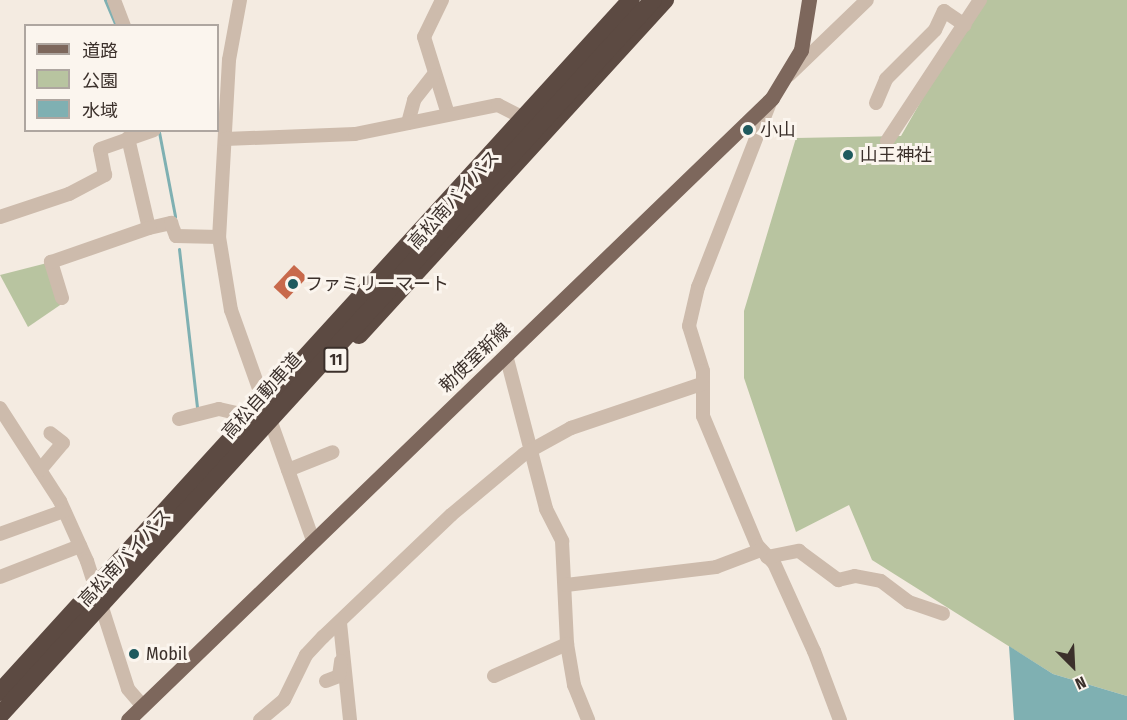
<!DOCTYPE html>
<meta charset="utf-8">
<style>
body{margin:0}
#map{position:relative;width:1127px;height:720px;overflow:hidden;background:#f4ebe1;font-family:"Fira Sans Condensed","Noto Sans JP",sans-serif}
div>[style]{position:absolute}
.green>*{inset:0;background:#b8c4a0}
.water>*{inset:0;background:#7fb0b2}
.stream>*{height:3px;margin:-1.5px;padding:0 1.5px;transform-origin:1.5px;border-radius:1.5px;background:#7fb0b2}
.building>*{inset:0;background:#c8694b;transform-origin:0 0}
.minor>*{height:14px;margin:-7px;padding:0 7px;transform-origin:7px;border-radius:7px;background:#cdbbac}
.major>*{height:15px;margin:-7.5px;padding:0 7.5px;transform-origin:7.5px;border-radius:7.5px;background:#7d675c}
.highway>*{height:18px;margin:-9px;padding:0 9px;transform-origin:9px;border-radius:9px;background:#5c4a42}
.highway-bridge>*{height:18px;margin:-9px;padding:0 9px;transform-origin:9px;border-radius:9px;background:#5c4a42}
.dots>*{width:16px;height:16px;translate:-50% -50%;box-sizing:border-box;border:3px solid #fbf5ee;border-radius:50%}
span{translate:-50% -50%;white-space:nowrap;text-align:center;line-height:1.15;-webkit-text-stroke:6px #fbf5ee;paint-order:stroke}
.shield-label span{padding:2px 4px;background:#fbf5ee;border:2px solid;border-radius:4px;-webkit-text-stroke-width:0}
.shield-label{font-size:16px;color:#3b302b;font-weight:700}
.poi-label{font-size:18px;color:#3b302b}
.left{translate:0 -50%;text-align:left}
.street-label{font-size:18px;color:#3b302b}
.legend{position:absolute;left:24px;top:24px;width:195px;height:108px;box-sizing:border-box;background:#fbf5ee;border:2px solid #aea6a0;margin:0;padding:8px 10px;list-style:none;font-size:18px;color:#3b302b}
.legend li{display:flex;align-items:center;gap:12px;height:30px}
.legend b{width:30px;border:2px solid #aea6a0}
.north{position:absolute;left:1043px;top:636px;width:60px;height:60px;-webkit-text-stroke:4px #fbf5ee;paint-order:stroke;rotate:156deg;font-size:16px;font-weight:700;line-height:24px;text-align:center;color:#3b302b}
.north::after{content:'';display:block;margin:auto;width:21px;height:27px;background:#3b302b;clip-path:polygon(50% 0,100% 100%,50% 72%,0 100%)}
</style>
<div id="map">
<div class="green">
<div style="clip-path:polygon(979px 0,1127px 0,1127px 696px,1053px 674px,872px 560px,849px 505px,796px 532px,744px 378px,744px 311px,796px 138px,901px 136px)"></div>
<div style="clip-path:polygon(51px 262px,66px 301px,28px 327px,0 275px)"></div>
</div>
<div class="water">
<div style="clip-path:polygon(1009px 646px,1053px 674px,1127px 696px,1127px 720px,1014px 720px)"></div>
</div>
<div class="stream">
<div style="left:105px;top:0;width:28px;rotate:67deg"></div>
<div style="left:159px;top:132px;width:86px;rotate:79.2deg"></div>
<div style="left:179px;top:249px;width:159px;rotate:83.5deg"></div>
</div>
<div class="building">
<div style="left:294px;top:265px;width:18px;height:30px;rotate:43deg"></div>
</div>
<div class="minor">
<div style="left:114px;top:0;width:28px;rotate:69deg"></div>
<div style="left:240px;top:0;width:61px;rotate:100.4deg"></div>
<div style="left:229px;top:60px;width:177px;rotate:93.2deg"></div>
<div style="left:219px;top:237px;width:74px;rotate:80.7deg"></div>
<div style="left:231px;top:310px;width:244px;rotate:70.4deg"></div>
<div style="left:442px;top:0;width:41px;rotate:115.9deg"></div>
<div style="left:424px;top:37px;width:81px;rotate:72.7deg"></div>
<div style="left:789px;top:75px;width:108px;rotate:-43.9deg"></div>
<div style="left:771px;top:100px;width:201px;rotate:111.3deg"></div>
<div style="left:698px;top:287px;width:40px;rotate:103deg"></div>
<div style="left:689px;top:326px;width:47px;rotate:72.7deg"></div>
<div style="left:703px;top:371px;width:45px;rotate:90deg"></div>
<div style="left:703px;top:416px;width:140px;rotate:67.3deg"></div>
<div style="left:757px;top:545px;width:25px;rotate:47deg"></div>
<div style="left:774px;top:563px;width:97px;rotate:65.6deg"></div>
<div style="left:814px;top:651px;width:74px;rotate:69.4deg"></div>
<div style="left:876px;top:103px;width:26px;rotate:-67deg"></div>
<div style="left:886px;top:79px;width:69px;rotate:-45deg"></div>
<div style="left:935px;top:30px;width:21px;rotate:-65deg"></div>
<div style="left:944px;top:11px;width:25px;rotate:34deg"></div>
<div style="left:408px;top:123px;width:24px;rotate:-75deg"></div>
<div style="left:414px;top:100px;width:31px;rotate:-52deg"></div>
<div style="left:128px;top:138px;width:92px;rotate:76.9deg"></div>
<div style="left:149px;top:228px;width:23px;rotate:-13deg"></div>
<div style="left:171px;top:223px;width:14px;rotate:69deg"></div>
<div style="left:176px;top:236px;width:43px;rotate:1.3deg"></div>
<div style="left:225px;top:139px;width:130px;rotate:-2.2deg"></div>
<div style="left:355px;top:134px;width:146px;rotate:-11.5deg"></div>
<div style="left:498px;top:105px;width:22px;rotate:27deg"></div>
<div style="left:887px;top:141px;width:169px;rotate:-56.6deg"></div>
<div style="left:0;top:217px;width:73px;rotate:-18.4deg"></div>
<div style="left:69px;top:194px;width:41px;rotate:-27.8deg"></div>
<div style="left:105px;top:175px;width:26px;rotate:-101deg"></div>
<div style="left:100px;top:149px;width:57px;rotate:-19.4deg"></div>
<div style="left:62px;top:298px;width:38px;rotate:-107deg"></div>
<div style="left:51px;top:262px;width:104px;rotate:-19.1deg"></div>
<div style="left:506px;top:355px;width:159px;rotate:75.4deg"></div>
<div style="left:546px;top:509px;width:36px;rotate:63deg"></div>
<div style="left:562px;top:541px;width:103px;rotate:87.2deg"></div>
<div style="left:567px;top:644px;width:42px;rotate:80.3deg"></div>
<div style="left:574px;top:685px;width:38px;rotate:68deg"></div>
<div style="left:0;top:408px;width:111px;rotate:57.2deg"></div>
<div style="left:60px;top:501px;width:66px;rotate:65.8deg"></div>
<div style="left:87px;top:561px;width:134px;rotate:72.2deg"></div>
<div style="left:128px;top:689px;width:20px;rotate:49deg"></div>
<div style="left:179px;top:419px;width:41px;rotate:-14deg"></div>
<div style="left:219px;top:409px;width:26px;rotate:13deg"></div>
<div style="left:40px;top:470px;width:35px;rotate:-50deg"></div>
<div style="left:63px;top:443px;width:16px;rotate:-142deg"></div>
<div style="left:288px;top:470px;width:48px;rotate:-21.8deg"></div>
<div style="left:0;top:534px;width:68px;rotate:-19.8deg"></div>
<div style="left:767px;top:557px;width:33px;rotate:-11deg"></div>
<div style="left:799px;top:551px;width:49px;rotate:36.6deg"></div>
<div style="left:838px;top:580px;width:17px;rotate:-13deg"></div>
<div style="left:855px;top:576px;width:26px;rotate:11deg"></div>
<div style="left:881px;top:581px;width:35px;rotate:37deg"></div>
<div style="left:909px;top:602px;width:36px;rotate:19deg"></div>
<div style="left:0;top:577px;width:86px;rotate:-21.2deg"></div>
<div style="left:566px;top:585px;width:151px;rotate:-6.8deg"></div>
<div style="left:716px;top:567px;width:48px;rotate:-20.7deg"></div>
<div style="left:340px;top:623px;width:98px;rotate:84.1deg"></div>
<div style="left:494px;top:676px;width:80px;rotate:-23.7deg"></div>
<div style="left:326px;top:681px;width:14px;rotate:-21deg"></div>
<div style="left:339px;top:676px;width:15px;rotate:-82deg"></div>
<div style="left:260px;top:720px;width:31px;rotate:-40deg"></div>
<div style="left:284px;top:700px;width:50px;rotate:-63.9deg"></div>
<div style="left:306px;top:655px;width:25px;rotate:-47deg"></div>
<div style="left:323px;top:637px;width:177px;rotate:-43.6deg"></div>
<div style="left:451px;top:515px;width:95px;rotate:-39.9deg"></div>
<div style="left:524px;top:454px;width:54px;rotate:-29deg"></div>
<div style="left:571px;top:428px;width:138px;rotate:-18.6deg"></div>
</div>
<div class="major">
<div style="left:128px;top:720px;width:895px;rotate:-44deg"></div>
<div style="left:772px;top:98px;width:56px;rotate:-58.9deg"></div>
<div style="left:801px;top:50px;width:51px;rotate:-80.9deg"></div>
</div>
<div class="highway">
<div style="left:359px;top:335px;width:454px;rotate:-47.6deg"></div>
</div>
<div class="highway-bridge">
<div style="left:0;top:692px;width:936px;rotate:-47.64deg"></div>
<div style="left:0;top:715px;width:968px;rotate:-47.59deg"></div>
</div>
<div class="dots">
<div style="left:748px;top:130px;background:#1f5a5e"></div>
<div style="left:848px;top:155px;background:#1f5a5e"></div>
<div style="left:293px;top:284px;background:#1f5a5e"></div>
<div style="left:134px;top:654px;background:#1f5a5e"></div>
</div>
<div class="shield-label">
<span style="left:336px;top:360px">11</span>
</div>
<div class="poi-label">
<span class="left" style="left:760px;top:130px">小山</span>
<span class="left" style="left:860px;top:155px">山王神社</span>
<span class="left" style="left:305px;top:284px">ファミリーマート</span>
<span class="left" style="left:146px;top:654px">Mobil</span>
</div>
<div class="street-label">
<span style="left:454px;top:200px;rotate:-48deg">高松南バイパス</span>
<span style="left:475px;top:358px;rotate:-44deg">勅使室新線</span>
<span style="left:262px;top:396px;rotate:-48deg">高松自動車道</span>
<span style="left:125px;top:558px;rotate:-47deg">高松南バイパス</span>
</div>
<ul class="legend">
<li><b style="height:8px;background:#7d675c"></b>道路</li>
<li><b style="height:16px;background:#b8c4a0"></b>公園</li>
<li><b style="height:16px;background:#7fb0b2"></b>水域</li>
</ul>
<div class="north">N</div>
</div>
